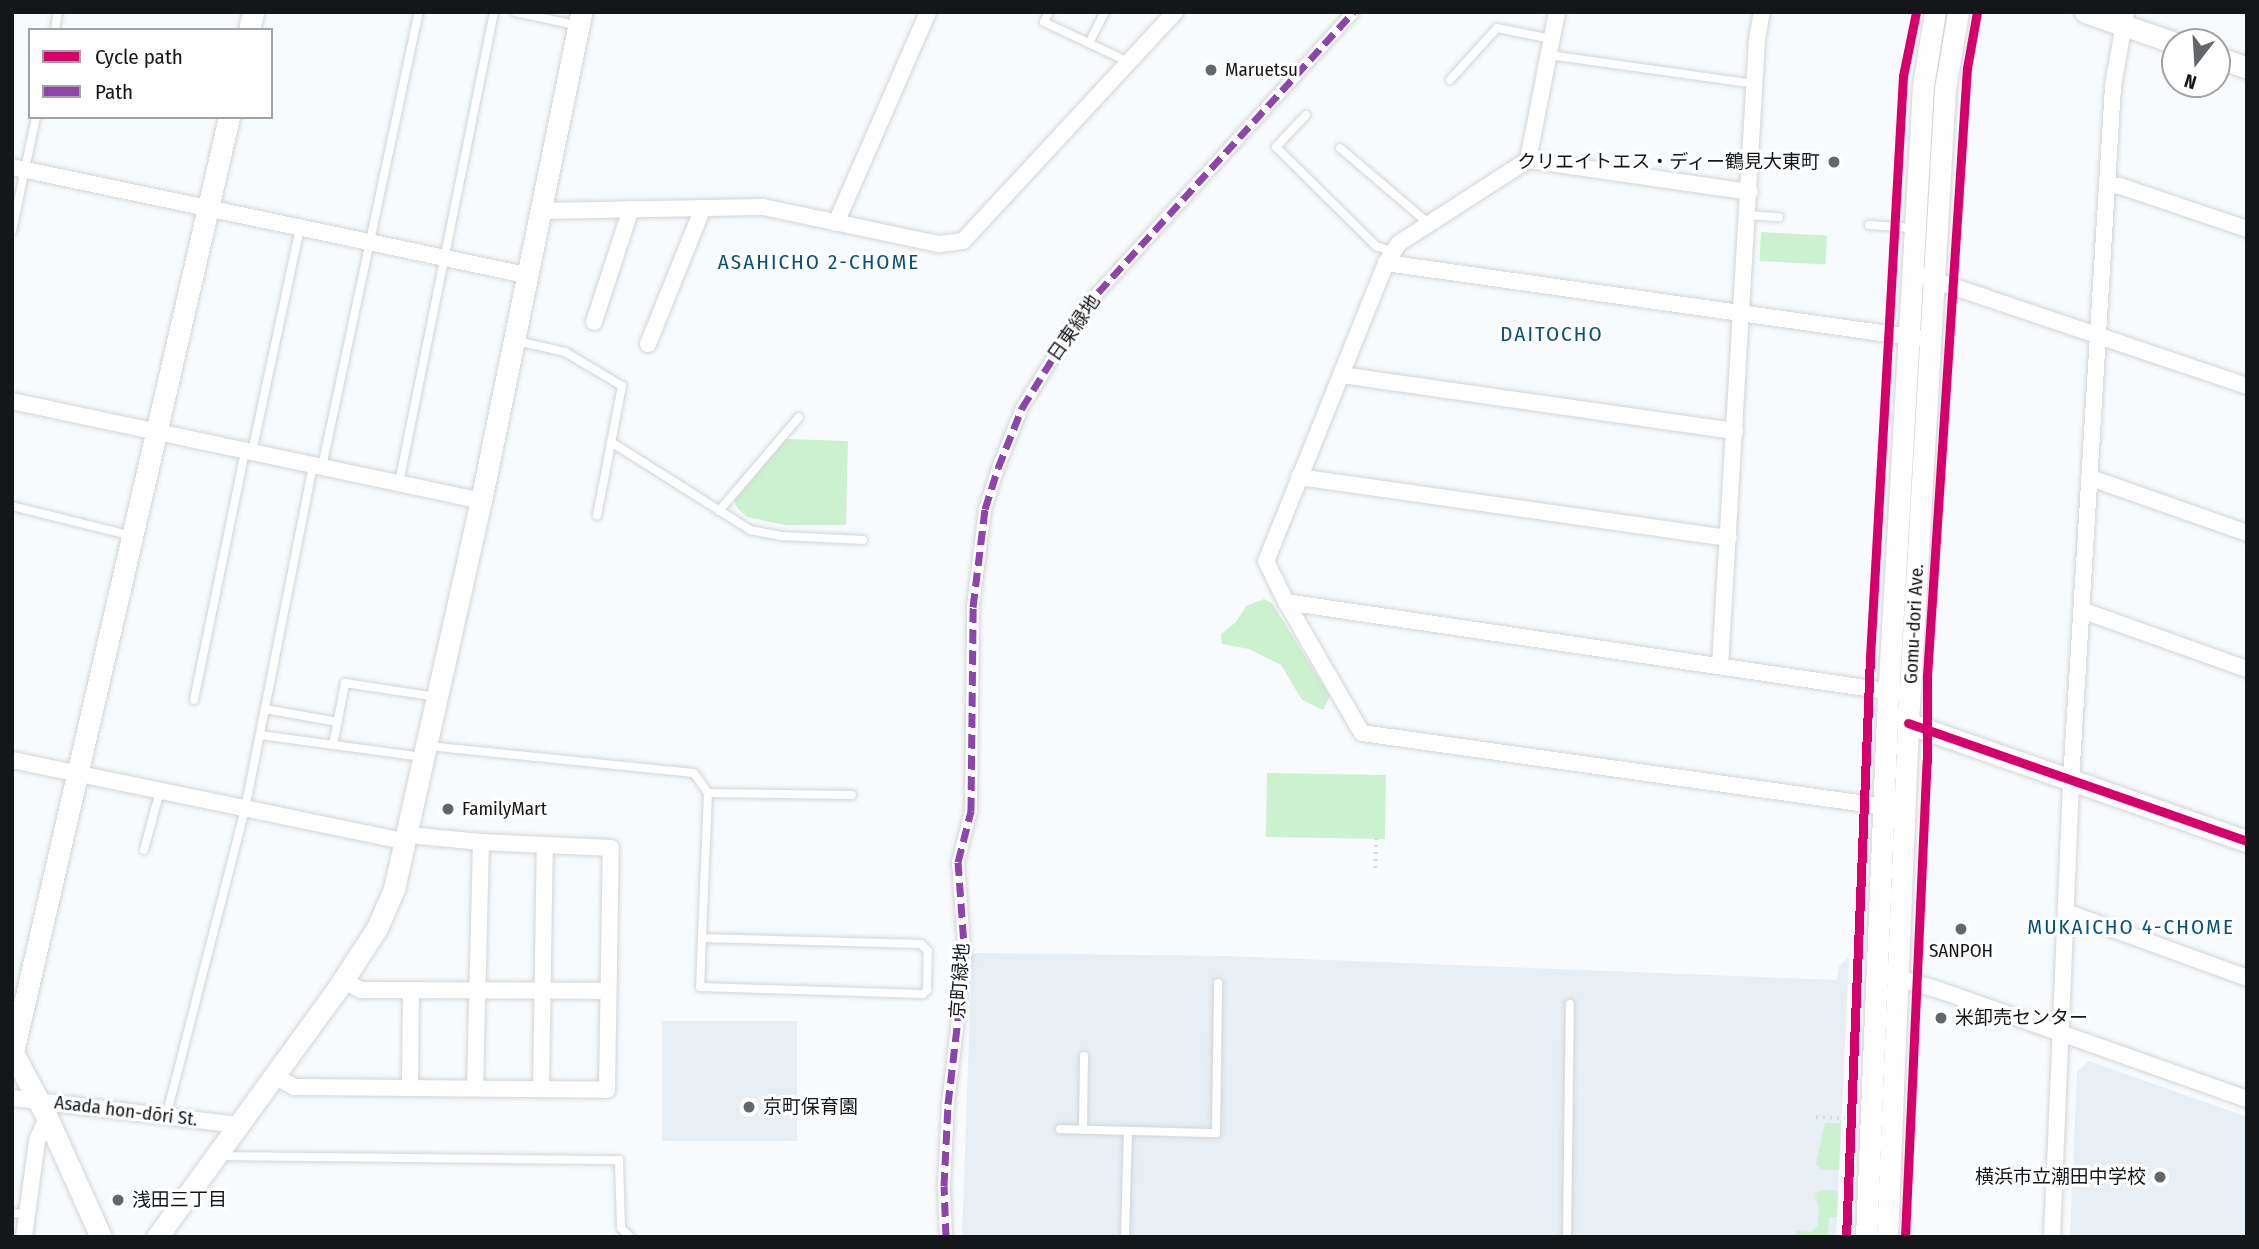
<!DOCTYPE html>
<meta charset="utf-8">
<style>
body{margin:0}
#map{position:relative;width:2259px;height:1249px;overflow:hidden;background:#f8fbfd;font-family:"Fira Sans Condensed","Noto Sans JP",sans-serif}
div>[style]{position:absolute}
.built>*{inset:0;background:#e7eef4;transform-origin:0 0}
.green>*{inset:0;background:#cbf1ce;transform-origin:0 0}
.path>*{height:3.5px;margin-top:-1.75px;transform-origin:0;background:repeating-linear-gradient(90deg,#d9dada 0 2px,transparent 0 7px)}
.roads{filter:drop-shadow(0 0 2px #d2d5d7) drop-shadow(0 0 2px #d2d5d7)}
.service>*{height:8px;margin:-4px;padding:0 4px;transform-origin:4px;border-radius:4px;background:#fefeff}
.pedestrian>*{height:12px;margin:-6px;padding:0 6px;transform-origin:6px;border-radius:6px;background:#fefeff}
.minor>*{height:16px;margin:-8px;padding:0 8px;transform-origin:8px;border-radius:8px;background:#fefeff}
.tertiary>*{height:21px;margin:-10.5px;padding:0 10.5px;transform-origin:10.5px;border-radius:10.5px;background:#fefeff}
.quiet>*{height:7px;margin-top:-3.5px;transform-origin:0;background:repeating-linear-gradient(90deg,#8e44ad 0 14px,transparent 0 21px)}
.cycleway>*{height:9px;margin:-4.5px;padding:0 4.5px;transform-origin:4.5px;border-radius:4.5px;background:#d6006c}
.dots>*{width:19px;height:19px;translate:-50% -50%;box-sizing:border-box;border:4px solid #fff;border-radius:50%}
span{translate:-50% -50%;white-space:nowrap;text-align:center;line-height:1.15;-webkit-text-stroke:6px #fff;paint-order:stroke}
.poi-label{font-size:19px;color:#141719}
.left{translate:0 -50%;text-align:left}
.right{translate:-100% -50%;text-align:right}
.street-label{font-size:19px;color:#141719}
.neighbourhood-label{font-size:21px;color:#06517f;letter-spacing:2px}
.frame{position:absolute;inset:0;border:14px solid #141719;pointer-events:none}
.legend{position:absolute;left:28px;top:28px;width:245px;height:91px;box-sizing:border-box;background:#fff;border:2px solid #a1a2a3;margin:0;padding:9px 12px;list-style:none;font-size:21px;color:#141719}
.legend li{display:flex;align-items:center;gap:14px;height:35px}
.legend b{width:35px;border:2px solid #a1a2a3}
.north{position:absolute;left:2161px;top:28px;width:70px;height:70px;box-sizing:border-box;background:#fff;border:2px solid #a1a2a3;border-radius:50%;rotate:197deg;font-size:19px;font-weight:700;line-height:28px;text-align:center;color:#141719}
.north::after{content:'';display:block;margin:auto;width:24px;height:32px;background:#646769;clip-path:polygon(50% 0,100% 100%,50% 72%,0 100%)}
</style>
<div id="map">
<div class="built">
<div style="clip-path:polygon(972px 953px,1225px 956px,1837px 980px,1839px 966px,1849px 957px,1836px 1237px,962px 1237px)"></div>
<div style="left:662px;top:1021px;width:135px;height:120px"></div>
<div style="clip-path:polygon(2089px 1061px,2247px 1117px,2247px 1237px,2070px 1237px,2077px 1072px)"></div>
</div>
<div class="green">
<div style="left:1761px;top:232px;width:66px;height:29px;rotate:3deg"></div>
<div style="clip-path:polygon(786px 439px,848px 441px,846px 525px,785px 525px,747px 517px,738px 509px,734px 501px)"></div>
<div style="clip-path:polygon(1264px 599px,1272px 603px,1330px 696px,1323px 710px,1302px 700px,1281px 665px,1249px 649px,1222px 644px,1221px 634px,1236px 622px,1246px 606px)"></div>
<div style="left:1267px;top:773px;width:119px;height:64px;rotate:1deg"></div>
<div style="clip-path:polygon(1825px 1123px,1841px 1123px,1839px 1170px,1821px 1170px,1816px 1164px)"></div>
<div style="clip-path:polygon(1821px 1190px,1838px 1191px,1837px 1217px,1829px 1217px,1828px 1237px,1796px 1237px,1796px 1231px,1811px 1232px,1818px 1225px,1819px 1207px,1815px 1194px)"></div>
</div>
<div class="path">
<div style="left:1375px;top:868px;width:32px;rotate:-88deg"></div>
<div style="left:1816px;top:1117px;width:29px;rotate:2deg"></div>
</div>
<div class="roads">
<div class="service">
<div style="left:515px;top:12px;width:61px;rotate:12.2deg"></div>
<div style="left:1049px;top:12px;width:11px;rotate:117deg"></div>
<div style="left:1044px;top:22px;width:94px;rotate:25.2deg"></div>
<div style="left:55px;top:30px;width:18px;rotate:-81deg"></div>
<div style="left:1089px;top:43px;width:35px;rotate:-63deg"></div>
<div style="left:1549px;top:55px;width:209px;rotate:8deg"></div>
<div style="left:1450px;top:80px;width:70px;rotate:-47.9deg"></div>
<div style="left:1497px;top:28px;width:56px;rotate:11.3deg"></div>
<div style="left:1306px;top:115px;width:44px;rotate:133.2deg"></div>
<div style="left:1276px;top:147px;width:141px;rotate:44.7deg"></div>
<div style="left:1376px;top:246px;width:18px;rotate:19deg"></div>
<div style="left:1340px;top:148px;width:116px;rotate:40.4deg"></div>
<div style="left:1748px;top:215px;width:31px;rotate:4deg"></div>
<div style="left:1869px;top:225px;width:43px;rotate:4deg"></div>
<div style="left:12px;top:231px;width:116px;rotate:-78.1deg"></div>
<div style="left:517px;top:341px;width:49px;rotate:12.9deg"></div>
<div style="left:565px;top:352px;width:66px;rotate:30.8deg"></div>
<div style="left:622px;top:386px;width:132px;rotate:100.9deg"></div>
<div style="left:611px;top:442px;width:165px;rotate:32.3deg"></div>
<div style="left:750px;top:530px;width:33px;rotate:11deg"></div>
<div style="left:782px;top:536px;width:81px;rotate:2.8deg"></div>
<div style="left:252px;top:452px;width:229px;rotate:-77.9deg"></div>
<div style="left:322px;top:467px;width:465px;rotate:-78deg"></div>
<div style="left:399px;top:483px;width:480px;rotate:-78.6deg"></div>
<div style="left:12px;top:506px;width:124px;rotate:14deg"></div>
<div style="left:719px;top:511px;width:123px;rotate:-49.6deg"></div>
<div style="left:194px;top:700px;width:254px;rotate:-78.4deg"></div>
<div style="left:265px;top:709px;width:74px;rotate:10.1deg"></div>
<div style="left:260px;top:735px;width:164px;rotate:7.7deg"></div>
<div style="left:333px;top:745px;width:63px;rotate:-79deg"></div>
<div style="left:345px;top:683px;width:92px;rotate:8.7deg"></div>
<div style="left:428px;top:746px;width:267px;rotate:5.8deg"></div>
<div style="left:694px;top:773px;width:24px;rotate:55deg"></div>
<div style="left:708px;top:793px;width:145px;rotate:92.4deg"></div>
<div style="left:702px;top:938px;width:49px;rotate:92.3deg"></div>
<div style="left:700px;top:987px;width:223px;rotate:1.8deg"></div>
<div style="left:923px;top:994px;width:6px;rotate:-45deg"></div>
<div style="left:927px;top:990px;width:39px;rotate:-89deg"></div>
<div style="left:928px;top:951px;width:10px;rotate:-135deg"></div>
<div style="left:921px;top:944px;width:219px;rotate:-178.4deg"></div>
<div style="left:708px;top:793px;width:144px;rotate:0.8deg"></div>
<div style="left:144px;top:850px;width:61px;rotate:-74.8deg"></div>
<div style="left:166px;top:1117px;width:318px;rotate:-75.6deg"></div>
<div style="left:245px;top:809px;width:351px;rotate:-78.8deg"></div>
<div style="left:1060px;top:1129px;width:156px;rotate:1.5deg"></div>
<div style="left:1216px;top:1133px;width:150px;rotate:-89.2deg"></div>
<div style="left:1083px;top:1130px;width:74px;rotate:-89.2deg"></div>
<div style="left:219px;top:1156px;width:400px;rotate:0.6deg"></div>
<div style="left:619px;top:1160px;width:68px;rotate:88.3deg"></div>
<div style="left:621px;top:1228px;width:13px;rotate:45deg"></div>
<div style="left:12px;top:1213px;width:14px;rotate:4deg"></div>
<div style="left:1125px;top:1237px;width:106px;rotate:-88.4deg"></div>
<div style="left:1567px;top:1237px;width:233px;rotate:-89.3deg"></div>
</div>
<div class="pedestrian">
<div style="left:946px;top:1237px;width:51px;rotate:-92.2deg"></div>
<div style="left:944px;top:1186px;width:82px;rotate:-87.2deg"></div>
<div style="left:948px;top:1104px;width:146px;rotate:-83.3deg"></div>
<div style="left:965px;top:959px;width:97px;rotate:-94.1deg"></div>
<div style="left:958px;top:862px;width:53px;rotate:-75.7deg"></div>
<div style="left:971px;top:811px;width:204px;rotate:-89.4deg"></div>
<div style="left:973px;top:607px;width:99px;rotate:-83deg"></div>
<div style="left:985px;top:509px;width:43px;rotate:-72.4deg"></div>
<div style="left:998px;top:468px;width:65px;rotate:-68.2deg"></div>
<div style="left:1022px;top:408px;width:118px;rotate:-58.2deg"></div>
<div style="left:1084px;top:308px;width:400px;rotate:-47.7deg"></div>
</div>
<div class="minor">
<div style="left:1557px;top:12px;width:151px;rotate:101.1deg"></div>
<div style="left:1528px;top:160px;width:153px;rotate:147.2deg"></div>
<div style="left:1399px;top:243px;width:24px;rotate:123deg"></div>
<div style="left:1386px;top:263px;width:321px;rotate:111.9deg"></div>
<div style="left:1266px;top:561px;width:46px;rotate:64deg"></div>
<div style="left:1286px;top:602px;width:151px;rotate:59.9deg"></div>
<div style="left:1362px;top:733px;width:537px;rotate:8.02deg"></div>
<div style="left:1528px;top:160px;width:224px;rotate:8.2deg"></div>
<div style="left:12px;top:167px;width:525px;rotate:11.87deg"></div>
<div style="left:2108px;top:185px;width:12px;rotate:5deg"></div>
<div style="left:2120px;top:186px;width:134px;rotate:18.7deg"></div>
<div style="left:540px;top:211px;width:223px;rotate:-1deg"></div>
<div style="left:763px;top:207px;width:180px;rotate:11.9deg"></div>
<div style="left:939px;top:244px;width:24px;rotate:-7deg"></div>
<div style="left:963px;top:241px;width:312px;rotate:-47.2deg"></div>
<div style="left:836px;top:223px;width:230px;rotate:-66.4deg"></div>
<div style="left:1386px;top:263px;width:550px;rotate:8.04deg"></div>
<div style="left:1913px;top:273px;width:353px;rotate:18.7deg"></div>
<div style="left:594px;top:322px;width:119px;rotate:-71.9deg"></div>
<div style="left:648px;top:344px;width:147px;rotate:-68deg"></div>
<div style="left:1341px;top:375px;width:398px;rotate:8.1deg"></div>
<div style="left:12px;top:401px;width:480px;rotate:12deg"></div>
<div style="left:1299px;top:477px;width:434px;rotate:8.1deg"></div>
<div style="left:2091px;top:478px;width:165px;rotate:19.4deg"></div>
<div style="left:1286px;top:602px;width:620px;rotate:8.44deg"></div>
<div style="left:2081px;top:610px;width:176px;rotate:19.6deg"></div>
<div style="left:1720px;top:666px;width:628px;rotate:-86.62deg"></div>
<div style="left:1757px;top:39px;width:27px;rotate:-80deg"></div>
<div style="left:12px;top:760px;width:403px;rotate:11.7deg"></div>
<div style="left:2066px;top:912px;width:193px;rotate:20deg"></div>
<div style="left:1890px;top:976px;width:51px;rotate:15.9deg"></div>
<div style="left:1939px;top:990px;width:327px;rotate:19.5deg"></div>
<div style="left:343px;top:980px;width:21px;rotate:29deg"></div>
<div style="left:361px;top:990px;width:247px;rotate:0.2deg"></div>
<div style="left:275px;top:1076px;width:22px;rotate:30deg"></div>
<div style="left:294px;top:1087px;width:313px;rotate:0.5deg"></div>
<div style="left:607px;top:1090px;width:242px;rotate:-89.1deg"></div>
<div style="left:611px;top:848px;width:130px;rotate:-177.4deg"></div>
<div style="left:481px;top:842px;width:73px;rotate:-174.5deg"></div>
<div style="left:410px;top:1087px;width:96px;rotate:-89.4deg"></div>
<div style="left:475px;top:1088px;width:246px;rotate:-88.6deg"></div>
<div style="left:541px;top:1088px;width:242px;rotate:-89.1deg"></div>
<div style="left:12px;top:1098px;width:229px;rotate:6.8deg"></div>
<div style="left:24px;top:1237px;width:97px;rotate:-82.3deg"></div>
<div style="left:37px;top:1141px;width:26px;rotate:-67deg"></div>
<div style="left:2052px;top:1237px;width:456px;rotate:-87.6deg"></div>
<div style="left:2071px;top:781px;width:696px;rotate:-86.54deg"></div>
<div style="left:2113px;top:86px;width:75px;rotate:-80deg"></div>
</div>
<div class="tertiary">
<div style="left:2085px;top:12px;width:95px;rotate:19deg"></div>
<div style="left:249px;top:30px;width:18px;rotate:-77deg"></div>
<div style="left:2217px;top:57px;width:32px;rotate:20deg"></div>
<div style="left:1896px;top:719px;width:372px;rotate:19.2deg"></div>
<div style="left:12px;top:1051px;width:75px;rotate:62.1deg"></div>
<div style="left:47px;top:1117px;width:132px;rotate:65.8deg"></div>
<div style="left:13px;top:1052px;width:960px;rotate:-76.99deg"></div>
<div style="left:157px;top:1237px;width:304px;rotate:-54deg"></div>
<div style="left:336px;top:991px;width:75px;rotate:-56.9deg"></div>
<div style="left:377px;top:928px;width:43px;rotate:-66.4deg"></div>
<div style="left:394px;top:889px;width:398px;rotate:-77.4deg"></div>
<div style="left:481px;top:501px;width:499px;rotate:-78.4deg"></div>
<div style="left:1866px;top:1237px;width:521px;rotate:-87.69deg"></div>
<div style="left:1887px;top:716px;width:631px;rotate:-86.73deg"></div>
<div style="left:1923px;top:86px;width:75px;rotate:-80.8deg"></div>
<div style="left:1887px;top:1237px;width:514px;rotate:-87.66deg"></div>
<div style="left:1908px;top:723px;width:635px;rotate:-86.66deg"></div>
<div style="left:1945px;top:89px;width:78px;rotate:-80.4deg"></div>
</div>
</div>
<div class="quiet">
<div style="left:946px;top:1237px;width:51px;rotate:-92.2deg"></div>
<div style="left:944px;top:1186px;width:82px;rotate:-87.2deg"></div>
<div style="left:948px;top:1104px;width:146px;rotate:-83.3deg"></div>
<div style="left:965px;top:959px;width:97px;rotate:-94.1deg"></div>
<div style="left:958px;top:862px;width:53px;rotate:-75.7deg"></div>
<div style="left:971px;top:811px;width:204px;rotate:-89.4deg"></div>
<div style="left:973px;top:607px;width:99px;rotate:-83deg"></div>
<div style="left:985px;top:509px;width:43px;rotate:-72.4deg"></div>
<div style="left:998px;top:468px;width:65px;rotate:-68.2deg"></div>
<div style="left:1022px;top:408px;width:118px;rotate:-58.2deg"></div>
<div style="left:1084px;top:308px;width:400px;rotate:-47.7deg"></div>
</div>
<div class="cycleway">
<div style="left:1908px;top:723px;width:359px;rotate:19.2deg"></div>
<div style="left:1846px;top:1237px;width:580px;rotate:-87.63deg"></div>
<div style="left:1870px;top:657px;width:582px;rotate:-86.75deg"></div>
<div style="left:1903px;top:76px;width:65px;rotate:-78.5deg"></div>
<div style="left:1905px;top:1237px;width:477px;rotate:-87.4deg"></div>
<div style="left:1927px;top:761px;width:85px;rotate:-90deg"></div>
<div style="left:1927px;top:676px;width:609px;rotate:-86.24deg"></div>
<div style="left:1967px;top:68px;width:57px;rotate:-79.9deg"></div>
</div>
<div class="dots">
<div style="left:1211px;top:70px;background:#646769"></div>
<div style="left:1834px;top:162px;background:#646769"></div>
<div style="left:448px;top:809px;background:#646769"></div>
<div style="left:1961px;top:929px;background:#646769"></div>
<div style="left:1941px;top:1018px;background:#646769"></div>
<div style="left:749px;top:1107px;background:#646769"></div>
<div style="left:2160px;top:1177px;background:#646769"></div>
<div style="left:118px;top:1200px;background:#646769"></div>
</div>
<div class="poi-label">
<span class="left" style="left:1225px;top:70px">Maruetsu</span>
<span class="right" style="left:1820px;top:162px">クリエイトエス・ディー鶴見大東町</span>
<span class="left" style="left:462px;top:809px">FamilyMart</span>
<span style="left:1961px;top:951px">SANPOH</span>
<span class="left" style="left:1955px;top:1018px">米卸売センター</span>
<span class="left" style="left:763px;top:1107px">京町保育園</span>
<span class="right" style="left:2146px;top:1177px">横浜市立潮田中学校</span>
<span class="left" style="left:132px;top:1200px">浅田三丁目</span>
</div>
<div class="street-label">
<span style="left:1074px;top:328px;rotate:-55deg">日東緑地</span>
<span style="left:1914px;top:624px;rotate:-87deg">Gomu-dori Ave.</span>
<span style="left:960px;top:981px;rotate:-86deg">京町緑地</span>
<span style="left:126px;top:1111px;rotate:7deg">Asada hon-dōri St.</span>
</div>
<div class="neighbourhood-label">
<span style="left:819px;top:262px">ASAHICHO 2-CHOME</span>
<span style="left:1552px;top:334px">DAITOCHO</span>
<span style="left:2131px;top:927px">MUKAICHO 4-CHOME</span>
</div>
<div class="frame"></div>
<ul class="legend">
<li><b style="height:9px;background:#d6006c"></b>Cycle path</li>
<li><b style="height:9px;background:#8e44ad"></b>Path</li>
</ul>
<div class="north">N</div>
</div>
